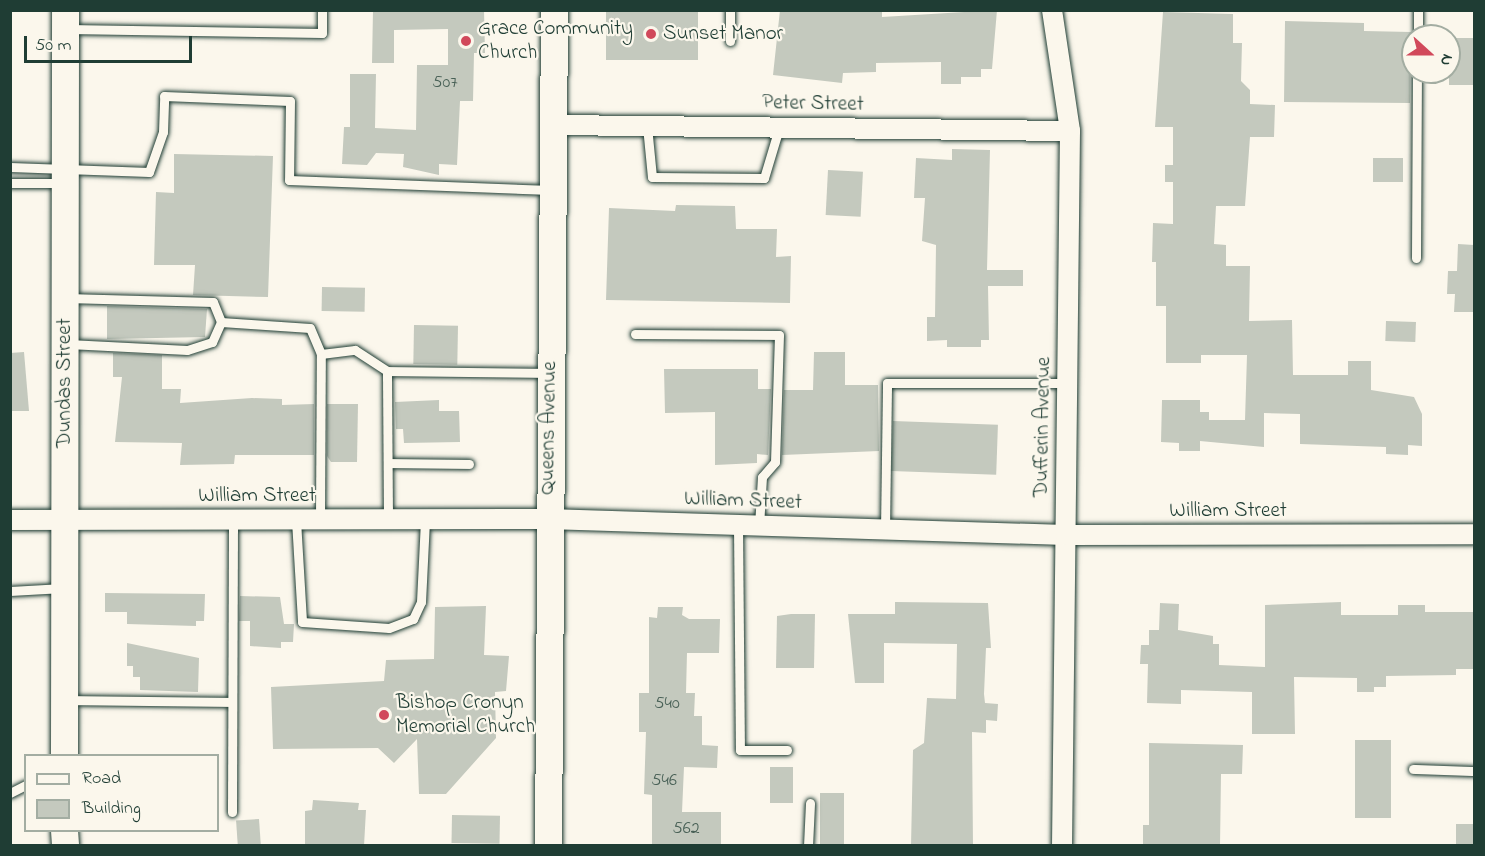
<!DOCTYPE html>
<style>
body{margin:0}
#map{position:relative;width:1485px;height:856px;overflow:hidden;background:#fbf7ec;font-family:"Indie Flower",sans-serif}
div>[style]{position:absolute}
.building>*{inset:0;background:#c4c9be;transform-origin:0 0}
.roads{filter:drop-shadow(0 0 2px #1f3d34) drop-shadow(0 0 2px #1f3d34)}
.service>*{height:9px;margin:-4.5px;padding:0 4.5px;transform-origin:4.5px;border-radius:4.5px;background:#fbf7ec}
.minor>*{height:20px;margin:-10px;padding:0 10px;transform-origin:10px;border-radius:10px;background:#fbf7ec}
.secondary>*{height:27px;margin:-13.5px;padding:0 13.5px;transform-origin:13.5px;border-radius:13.5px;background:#fbf7ec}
.dots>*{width:16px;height:16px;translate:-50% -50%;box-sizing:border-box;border:3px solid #fbf7ec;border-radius:50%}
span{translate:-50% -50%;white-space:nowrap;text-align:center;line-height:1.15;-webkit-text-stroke:4.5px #fbf7ec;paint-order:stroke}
.number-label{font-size:18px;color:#486056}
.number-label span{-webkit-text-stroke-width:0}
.poi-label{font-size:21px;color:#1f3d34}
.left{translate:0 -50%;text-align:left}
.street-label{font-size:21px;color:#1f3d34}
.frame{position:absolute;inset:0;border:12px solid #1f3d34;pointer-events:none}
.legend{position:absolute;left:24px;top:754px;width:195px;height:78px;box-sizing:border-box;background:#fbf7ec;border:2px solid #a3ada2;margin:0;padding:8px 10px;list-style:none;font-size:18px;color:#1f3d34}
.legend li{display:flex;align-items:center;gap:12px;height:30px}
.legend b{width:30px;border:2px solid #a3ada2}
.north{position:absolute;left:1401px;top:24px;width:60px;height:60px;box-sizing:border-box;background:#fbf7ec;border:2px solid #a3ada2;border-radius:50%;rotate:111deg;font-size:16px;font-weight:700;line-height:24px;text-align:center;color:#1f3d34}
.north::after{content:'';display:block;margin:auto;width:21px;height:27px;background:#d1495b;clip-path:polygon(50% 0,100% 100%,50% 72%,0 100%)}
.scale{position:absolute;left:24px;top:36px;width:168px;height:27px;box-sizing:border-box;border:3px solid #1f3d34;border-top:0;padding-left:8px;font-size:18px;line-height:21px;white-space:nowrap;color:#1f3d34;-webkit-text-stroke:4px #fbf7ec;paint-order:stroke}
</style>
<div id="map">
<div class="building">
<div style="clip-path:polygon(373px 10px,484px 10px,485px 53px,474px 53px,473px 101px,460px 101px,457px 165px,439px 164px,439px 175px,403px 167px,404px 154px,376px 153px,367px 165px,342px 164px,344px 127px,350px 127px,350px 74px,376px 74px,375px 128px,416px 130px,417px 65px,448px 65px,448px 29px,394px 30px,394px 63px,372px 63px)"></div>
<div style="left:606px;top:10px;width:92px;height:50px"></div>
<div style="clip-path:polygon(780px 10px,882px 10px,882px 17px,997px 10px,992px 69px,981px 69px,981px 77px,961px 77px,961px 84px,941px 84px,941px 62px,876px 63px,876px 72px,843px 73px,842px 83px,773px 75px)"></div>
<div style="clip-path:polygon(1163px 12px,1233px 14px,1233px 43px,1242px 43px,1241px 81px,1250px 90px,1250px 104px,1275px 105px,1274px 137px,1250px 137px,1245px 206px,1216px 206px,1214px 244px,1226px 245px,1226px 266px,1250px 266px,1249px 321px,1292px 320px,1293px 375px,1348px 375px,1348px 361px,1371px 361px,1371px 390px,1414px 397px,1422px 414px,1422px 446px,1408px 445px,1408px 455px,1386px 454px,1386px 447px,1300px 444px,1300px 414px,1264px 413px,1264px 447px,1200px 441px,1200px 451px,1179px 451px,1179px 443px,1161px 442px,1162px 400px,1200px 400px,1200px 412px,1209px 412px,1209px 420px,1245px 420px,1247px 355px,1201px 355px,1201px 363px,1166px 363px,1166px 306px,1156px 306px,1156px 262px,1152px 262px,1153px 223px,1173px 224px,1173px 182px,1165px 182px,1165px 165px,1173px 165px,1173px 127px,1155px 127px)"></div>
<div style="clip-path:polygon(1285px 21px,1364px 23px,1364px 31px,1411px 32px,1410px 103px,1284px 102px)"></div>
<div style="left:1449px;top:38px;width:25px;height:47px"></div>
<div style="clip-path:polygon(952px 149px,990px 150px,987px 270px,1023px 270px,1023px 286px,988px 286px,989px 340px,981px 340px,981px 347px,947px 347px,947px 340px,927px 341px,927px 317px,935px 317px,936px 245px,922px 241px,925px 198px,914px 198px,916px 158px,952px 160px)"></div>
<div style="clip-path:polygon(174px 154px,273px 156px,268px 297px,193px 295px,195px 265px,154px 265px,156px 192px,174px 193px)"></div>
<div style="left:1373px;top:158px;width:30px;height:24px"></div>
<div style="left:828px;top:170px;width:35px;height:45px;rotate:3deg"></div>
<div style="clip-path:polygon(676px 205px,735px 206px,736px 229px,777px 229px,776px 257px,791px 256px,790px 303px,606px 300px,609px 208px,675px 211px)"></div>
<div style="clip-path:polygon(1458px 244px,1474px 245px,1474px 312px,1454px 312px,1455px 294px,1447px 294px,1448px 271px,1457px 271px)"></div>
<div style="left:322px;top:287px;width:43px;height:24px;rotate:1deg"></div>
<div style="clip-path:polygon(107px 306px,207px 309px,205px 337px,107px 339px)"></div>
<div style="left:1386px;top:321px;width:30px;height:20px;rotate:2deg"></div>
<div style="left:414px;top:325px;width:44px;height:39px;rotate:1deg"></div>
<div style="clip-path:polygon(24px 352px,29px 411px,10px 411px,10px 353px)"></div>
<div style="clip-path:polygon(814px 352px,845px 352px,845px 385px,878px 385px,879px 451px,782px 455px,784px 390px,813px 390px)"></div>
<div style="clip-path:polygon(113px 353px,162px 355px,162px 389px,181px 389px,180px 403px,252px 398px,282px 399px,282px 405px,314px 404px,314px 455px,235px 455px,234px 464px,180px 465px,182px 443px,115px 442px,122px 377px,113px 377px)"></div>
<div style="clip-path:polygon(664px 369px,758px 369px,758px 389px,771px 389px,768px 455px,757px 454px,757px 463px,715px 465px,715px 412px,665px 413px)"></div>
<div style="clip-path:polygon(439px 400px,439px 411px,459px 411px,460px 442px,404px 443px,403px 429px,396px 429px,395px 402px)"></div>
<div style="clip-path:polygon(327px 404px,358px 404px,357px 462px,331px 462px,327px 456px)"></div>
<div style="left:893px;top:421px;width:105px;height:50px;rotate:2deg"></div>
<div style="clip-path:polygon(105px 593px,205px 594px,204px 621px,196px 621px,196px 626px,127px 624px,127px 612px,105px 612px)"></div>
<div style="clip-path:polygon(240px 596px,280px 597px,284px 624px,294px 624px,293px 642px,281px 642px,281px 648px,250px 646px,250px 621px,239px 621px)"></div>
<div style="clip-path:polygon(895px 602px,988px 603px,991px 648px,986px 648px,984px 694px,985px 703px,998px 704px,997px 721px,986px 720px,986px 733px,972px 732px,973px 846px,911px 846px,913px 750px,924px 743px,927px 698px,956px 699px,957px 644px,884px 643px,884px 683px,855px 683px,848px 614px,895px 614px)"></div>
<div style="clip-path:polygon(1341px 602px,1341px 615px,1398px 615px,1398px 605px,1425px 605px,1425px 612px,1474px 612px,1474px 669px,1456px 669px,1456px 675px,1386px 676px,1386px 687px,1374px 687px,1374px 692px,1357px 692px,1357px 678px,1294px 677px,1295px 734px,1252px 734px,1252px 692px,1181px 690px,1181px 704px,1147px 703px,1148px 664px,1140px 664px,1141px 645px,1149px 645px,1149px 630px,1159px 630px,1160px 603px,1179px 604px,1178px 630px,1213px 636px,1213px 644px,1219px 644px,1219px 665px,1265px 667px,1265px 605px)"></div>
<div style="clip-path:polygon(486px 606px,484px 655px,509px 656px,506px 691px,495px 692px,496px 738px,446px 794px,419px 794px,417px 739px,394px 763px,378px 748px,273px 749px,271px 687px,384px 681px,386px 660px,434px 659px,435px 607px)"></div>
<div style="clip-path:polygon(658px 607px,683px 607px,682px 615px,689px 619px,720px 619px,719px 653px,687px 653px,686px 693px,695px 693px,694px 716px,702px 716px,702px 745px,718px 746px,717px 768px,684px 767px,682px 812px,721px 812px,721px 846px,652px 846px,652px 795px,644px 794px,646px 732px,639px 732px,639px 693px,649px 693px,649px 617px,657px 618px)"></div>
<div style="clip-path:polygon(791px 614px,815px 614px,814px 668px,776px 668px,777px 616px)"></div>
<div style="clip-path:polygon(127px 643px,199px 658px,198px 692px,140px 690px,140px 677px,133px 677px,133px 666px,127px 666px)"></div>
<div style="left:1355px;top:740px;width:36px;height:78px"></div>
<div style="clip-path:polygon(1149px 743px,1243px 745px,1242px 774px,1221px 774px,1220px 846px,1143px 846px,1143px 825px,1149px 825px)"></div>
<div style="left:770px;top:767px;width:23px;height:36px"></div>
<div style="left:844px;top:793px;width:53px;height:24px;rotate:90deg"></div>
<div style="clip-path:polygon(313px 800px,359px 803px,358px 810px,366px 810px,364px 846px,305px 846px,305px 811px,312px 810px)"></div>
<div style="left:452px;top:815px;width:48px;height:28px;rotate:1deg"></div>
<div style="left:259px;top:819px;width:27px;height:23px;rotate:86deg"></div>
<div style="left:1456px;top:824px;width:18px;height:22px"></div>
</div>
<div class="roads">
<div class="service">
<div style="left:730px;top:10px;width:31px;rotate:90deg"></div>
<div style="left:67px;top:29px;width:255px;rotate:0.9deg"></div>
<div style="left:322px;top:33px;width:23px;rotate:-90deg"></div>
<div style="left:1418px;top:36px;width:26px;rotate:-90deg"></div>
<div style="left:647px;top:126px;width:51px;rotate:84.4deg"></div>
<div style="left:652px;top:177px;width:112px;rotate:0.5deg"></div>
<div style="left:764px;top:178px;width:52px;rotate:-73.3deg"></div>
<div style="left:10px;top:167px;width:139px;rotate:2.1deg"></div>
<div style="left:149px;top:172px;width:42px;rotate:-70.7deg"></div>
<div style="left:163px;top:132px;width:36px;rotate:-88deg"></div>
<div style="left:164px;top:96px;width:126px;rotate:2.3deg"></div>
<div style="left:290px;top:101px;width:79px;rotate:90.7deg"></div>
<div style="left:289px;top:180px;width:262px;rotate:2.2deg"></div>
<div style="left:10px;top:183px;width:52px"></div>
<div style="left:1416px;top:258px;width:186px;rotate:-89.7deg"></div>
<div style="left:66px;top:298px;width:147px;rotate:1.6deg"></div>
<div style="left:213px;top:302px;width:22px;rotate:68deg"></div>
<div style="left:221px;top:322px;width:22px;rotate:114deg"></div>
<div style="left:212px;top:342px;width:26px;rotate:162deg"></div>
<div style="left:187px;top:350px;width:119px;rotate:-177.1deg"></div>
<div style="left:221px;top:322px;width:89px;rotate:3.9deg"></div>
<div style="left:310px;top:328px;width:28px;rotate:67deg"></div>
<div style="left:321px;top:354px;width:34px;rotate:-7deg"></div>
<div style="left:355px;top:350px;width:38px;rotate:33deg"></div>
<div style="left:635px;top:334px;width:144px;rotate:0.4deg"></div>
<div style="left:779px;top:335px;width:127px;rotate:91.8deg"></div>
<div style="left:775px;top:462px;width:20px;rotate:131deg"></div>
<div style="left:762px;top:477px;width:49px;rotate:93.5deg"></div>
<div style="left:388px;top:463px;width:81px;rotate:0.7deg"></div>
<div style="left:388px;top:519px;width:148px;rotate:-90.4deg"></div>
<div style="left:387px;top:371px;width:162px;rotate:0.7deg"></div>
<div style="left:296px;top:520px;width:102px;rotate:86.6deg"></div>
<div style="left:302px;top:622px;width:87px;rotate:3.9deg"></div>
<div style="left:389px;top:628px;width:26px;rotate:-21deg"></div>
<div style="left:413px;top:619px;width:19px;rotate:-65deg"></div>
<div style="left:421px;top:602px;width:82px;rotate:-87.2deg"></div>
<div style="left:320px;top:520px;width:166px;rotate:-89.7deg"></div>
<div style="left:738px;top:525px;width:225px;rotate:89.5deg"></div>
<div style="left:740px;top:750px;width:47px"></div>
<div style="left:885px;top:530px;width:147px;rotate:-89.2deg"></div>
<div style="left:887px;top:383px;width:180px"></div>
<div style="left:10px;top:591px;width:53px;rotate:-3.2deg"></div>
<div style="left:66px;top:700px;width:165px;rotate:0.7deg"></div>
<div style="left:1413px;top:769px;width:61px;rotate:1.9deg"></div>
<div style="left:10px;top:793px;width:18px;rotate:-27deg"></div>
<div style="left:232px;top:812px;width:292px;rotate:-89.8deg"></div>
<div style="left:808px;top:846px;width:43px;rotate:-87.3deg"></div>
</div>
<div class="minor">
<div style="left:1052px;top:10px;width:122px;rotate:81.5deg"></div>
<div style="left:1070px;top:131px;width:715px;rotate:90.64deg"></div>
<div style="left:555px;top:125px;width:515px;rotate:0.67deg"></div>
<div style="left:10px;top:520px;width:537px;rotate:-0.11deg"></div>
<div style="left:547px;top:519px;width:519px;rotate:1.77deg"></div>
<div style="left:1066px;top:535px;width:408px;rotate:-0.1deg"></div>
</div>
<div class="secondary">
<div style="left:64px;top:756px;width:746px;rotate:-89.92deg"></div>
<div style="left:64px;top:830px;width:16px;rotate:86deg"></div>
<div style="left:548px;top:846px;width:836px;rotate:-89.59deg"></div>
</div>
</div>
<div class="dots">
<div style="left:651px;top:34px;background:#d1495b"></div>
<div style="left:466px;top:41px;background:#d1495b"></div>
<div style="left:384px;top:715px;background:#d1495b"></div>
</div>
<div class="number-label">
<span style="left:445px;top:83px">507</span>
<span style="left:667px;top:704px">540</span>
<span style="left:664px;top:781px">546</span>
<span style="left:686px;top:829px">562</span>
</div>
<div class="poi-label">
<span class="left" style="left:478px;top:41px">Grace Community<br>Church</span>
<span class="left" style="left:663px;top:34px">Sunset Manor</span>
<span class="left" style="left:396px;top:715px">Bishop Cronyn<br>Memorial Church</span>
</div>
<div class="street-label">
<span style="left:813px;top:104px;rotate:1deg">Peter Street</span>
<span style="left:65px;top:383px;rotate:-90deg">Dundas Street</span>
<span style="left:1043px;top:427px;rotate:-89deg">Dufferin Avenue</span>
<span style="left:549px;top:428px;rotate:-89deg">Queens Avenue</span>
<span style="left:257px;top:496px">William Street</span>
<span style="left:743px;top:501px;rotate:2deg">William Street</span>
<span style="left:1228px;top:511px">William Street</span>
</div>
<div class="frame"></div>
<ul class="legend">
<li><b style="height:8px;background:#fbf7ec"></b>Road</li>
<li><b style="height:16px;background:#c4c9be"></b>Building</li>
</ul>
<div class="north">N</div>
<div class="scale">50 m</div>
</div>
